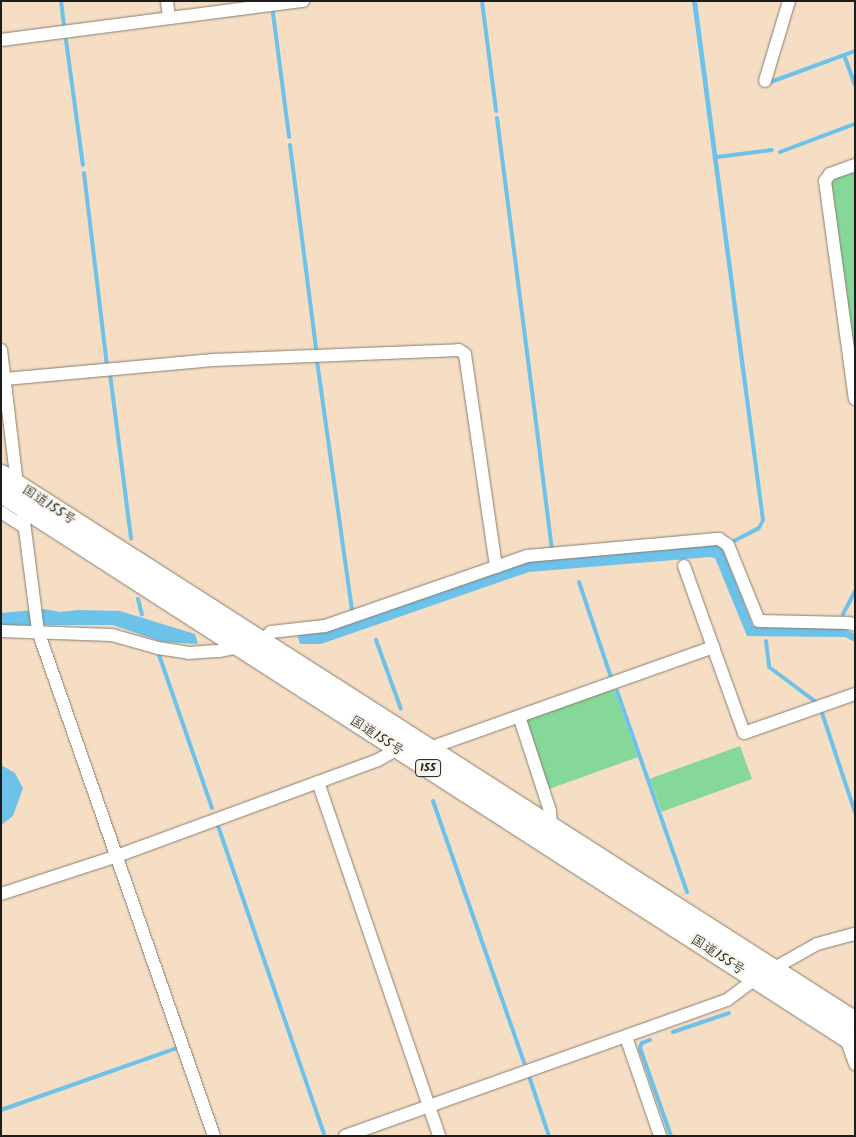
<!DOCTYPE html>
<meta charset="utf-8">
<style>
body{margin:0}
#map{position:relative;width:856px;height:1137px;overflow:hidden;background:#f5dec4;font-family:Kalam,"Klee One",sans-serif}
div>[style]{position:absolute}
.green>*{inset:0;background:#85d899;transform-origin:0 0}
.water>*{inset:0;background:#6dc2e9}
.stream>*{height:4px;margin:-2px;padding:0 2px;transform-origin:2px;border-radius:2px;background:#6dc2e9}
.roads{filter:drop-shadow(0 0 1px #887d70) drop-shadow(0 0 1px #887d70)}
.minor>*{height:12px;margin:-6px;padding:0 6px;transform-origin:6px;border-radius:6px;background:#fff}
.highway>*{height:19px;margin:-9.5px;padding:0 9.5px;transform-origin:9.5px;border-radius:9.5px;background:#fff}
span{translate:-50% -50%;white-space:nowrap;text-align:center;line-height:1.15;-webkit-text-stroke:4px #f7f3e8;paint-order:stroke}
.shield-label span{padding:1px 4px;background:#f7f3e8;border:1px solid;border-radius:4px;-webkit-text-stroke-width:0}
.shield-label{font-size:12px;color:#1c1c1c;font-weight:700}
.street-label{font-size:14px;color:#1c1c1c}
.frame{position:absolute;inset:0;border:2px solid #1c1c1c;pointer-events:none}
</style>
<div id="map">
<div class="green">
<div style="clip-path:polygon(855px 170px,855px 356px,831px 184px,834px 177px)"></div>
<div style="clip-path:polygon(614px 689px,638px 757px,549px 789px,525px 724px,528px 719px)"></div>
<div style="left:740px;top:746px;width:35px;height:96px;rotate:70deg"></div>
</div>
<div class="water">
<div style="clip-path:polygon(692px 1px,697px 1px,765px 520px,760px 530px,732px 544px,730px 541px,758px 526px,761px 520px)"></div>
<div style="clip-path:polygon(720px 542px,753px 626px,842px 628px,855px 634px,855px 642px,845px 637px,747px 636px,715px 558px,710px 557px,529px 572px,321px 644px,300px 644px,297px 633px,526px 559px)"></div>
<div style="clip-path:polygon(44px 609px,60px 612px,78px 610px,120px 611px,195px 634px,198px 644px,162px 642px,113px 625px,1px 625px,1px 613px)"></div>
<div style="clip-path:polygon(1px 765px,15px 773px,23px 788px,13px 816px,1px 825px)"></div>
</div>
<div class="stream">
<div style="left:61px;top:1px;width:23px;rotate:83deg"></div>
<div style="left:482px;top:1px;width:111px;rotate:82.7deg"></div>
<div style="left:273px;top:13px;width:125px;rotate:82.6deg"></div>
<div style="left:66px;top:40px;width:126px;rotate:82.3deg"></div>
<div style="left:844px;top:55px;width:32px;rotate:70deg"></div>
<div style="left:768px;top:83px;width:93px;rotate:-20.2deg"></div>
<div style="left:497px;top:118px;width:337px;rotate:82.7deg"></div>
<div style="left:290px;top:145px;width:205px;rotate:82.7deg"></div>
<div style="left:780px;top:152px;width:80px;rotate:-20.5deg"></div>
<div style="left:717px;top:157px;width:55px;rotate:-7.3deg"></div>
<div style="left:84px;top:173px;width:194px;rotate:83.2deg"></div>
<div style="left:317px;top:361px;width:252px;rotate:82deg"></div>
<div style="left:110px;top:374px;width:166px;rotate:82.7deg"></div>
<div style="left:540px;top:455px;width:96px;rotate:82.8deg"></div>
<div style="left:579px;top:582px;width:100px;rotate:71.4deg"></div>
<div style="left:138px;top:599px;width:16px;rotate:76deg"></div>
<div style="left:843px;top:614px;width:26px;rotate:-62deg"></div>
<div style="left:376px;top:640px;width:73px;rotate:70.1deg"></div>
<div style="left:766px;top:641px;width:26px;rotate:83deg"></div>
<div style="left:769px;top:667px;width:59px;rotate:36.7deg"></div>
<div style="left:158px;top:652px;width:165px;rotate:70.9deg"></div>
<div style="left:617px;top:691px;width:213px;rotate:70.8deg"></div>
<div style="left:821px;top:710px;width:108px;rotate:71.6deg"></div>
<div style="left:433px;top:801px;width:277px;rotate:70.8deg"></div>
<div style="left:218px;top:826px;width:325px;rotate:71deg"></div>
<div style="left:673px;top:1032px;width:59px;rotate:-18.7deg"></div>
<div style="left:650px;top:1040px;width:9px;rotate:159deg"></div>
<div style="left:642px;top:1043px;width:5px;rotate:112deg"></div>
<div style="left:640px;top:1048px;width:93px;rotate:70.6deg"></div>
<div style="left:530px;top:1079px;width:60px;rotate:71.6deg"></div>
<div style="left:1px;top:1110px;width:187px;rotate:-19.4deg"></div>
</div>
<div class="roads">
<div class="minor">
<div style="left:167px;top:1px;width:17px;rotate:83deg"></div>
<div style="left:1px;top:40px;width:305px;rotate:-7.4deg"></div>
<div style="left:765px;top:81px;width:84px;rotate:-73.3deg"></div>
<div style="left:855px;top:165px;width:27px;rotate:160deg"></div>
<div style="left:830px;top:174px;width:9px;rotate:126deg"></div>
<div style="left:825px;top:181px;width:220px;rotate:82.2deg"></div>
<div style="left:1px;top:350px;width:135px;rotate:83.2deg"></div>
<div style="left:5px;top:379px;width:209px;rotate:-5.2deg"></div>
<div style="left:213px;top:360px;width:246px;rotate:-2.3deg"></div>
<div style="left:459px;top:350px;width:7px;rotate:34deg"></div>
<div style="left:465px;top:354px;width:215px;rotate:81.7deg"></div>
<div style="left:22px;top:506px;width:126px;rotate:82.7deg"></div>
<div style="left:38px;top:631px;width:535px;rotate:70.79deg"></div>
<div style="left:1px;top:512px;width:27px;rotate:33deg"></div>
<div style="left:684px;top:566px;width:86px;rotate:70.3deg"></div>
<div style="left:1px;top:631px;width:111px;rotate:2.1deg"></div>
<div style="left:112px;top:635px;width:48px;rotate:15.8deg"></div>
<div style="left:158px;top:648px;width:30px;rotate:9deg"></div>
<div style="left:188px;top:653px;width:32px;rotate:-4deg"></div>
<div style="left:220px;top:651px;width:19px;rotate:-12deg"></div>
<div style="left:261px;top:642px;width:14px;rotate:-45deg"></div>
<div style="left:271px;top:632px;width:54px;rotate:-6.3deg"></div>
<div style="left:325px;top:626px;width:214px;rotate:-19.1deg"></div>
<div style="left:527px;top:556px;width:193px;rotate:-5.1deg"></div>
<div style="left:719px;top:539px;width:11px;rotate:34deg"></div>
<div style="left:728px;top:545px;width:82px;rotate:67.8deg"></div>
<div style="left:759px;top:621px;width:90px;rotate:1.3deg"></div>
<div style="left:849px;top:623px;width:6px;rotate:18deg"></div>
<div style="left:519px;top:716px;width:100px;rotate:71.9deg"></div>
<div style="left:550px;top:811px;width:15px;rotate:86deg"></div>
<div style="left:427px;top:749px;width:304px;rotate:-19.6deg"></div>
<div style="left:713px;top:647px;width:91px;rotate:70.2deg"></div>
<div style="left:744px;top:733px;width:118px;rotate:-19.4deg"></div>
<div style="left:318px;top:782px;width:374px;rotate:71.1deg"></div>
<div style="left:1px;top:894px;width:122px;rotate:-18.1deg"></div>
<div style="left:117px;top:856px;width:278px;rotate:-20.2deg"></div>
<div style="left:378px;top:760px;width:23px;rotate:-29deg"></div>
<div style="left:845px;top:1036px;width:30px;rotate:70deg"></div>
<div style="left:626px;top:1037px;width:105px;rotate:71deg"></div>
<div style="left:345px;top:1136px;width:405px;rotate:-19.6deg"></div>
<div style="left:727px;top:1000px;width:35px;rotate:-37deg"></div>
<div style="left:755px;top:979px;width:71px;rotate:-29.4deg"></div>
<div style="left:817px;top:944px;width:39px;rotate:-15deg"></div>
</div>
<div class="highway">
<div style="left:1px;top:474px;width:1014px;rotate:32.64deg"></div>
<div style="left:1px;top:493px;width:1016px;rotate:32.78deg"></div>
</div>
</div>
<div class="shield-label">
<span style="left:428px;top:768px">155</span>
</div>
<div class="street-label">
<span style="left:49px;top:505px;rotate:33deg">国道155号</span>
<span style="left:377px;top:736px;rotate:33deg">国道155号</span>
<span style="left:718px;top:955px;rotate:33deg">国道155号</span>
</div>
<div class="frame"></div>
</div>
